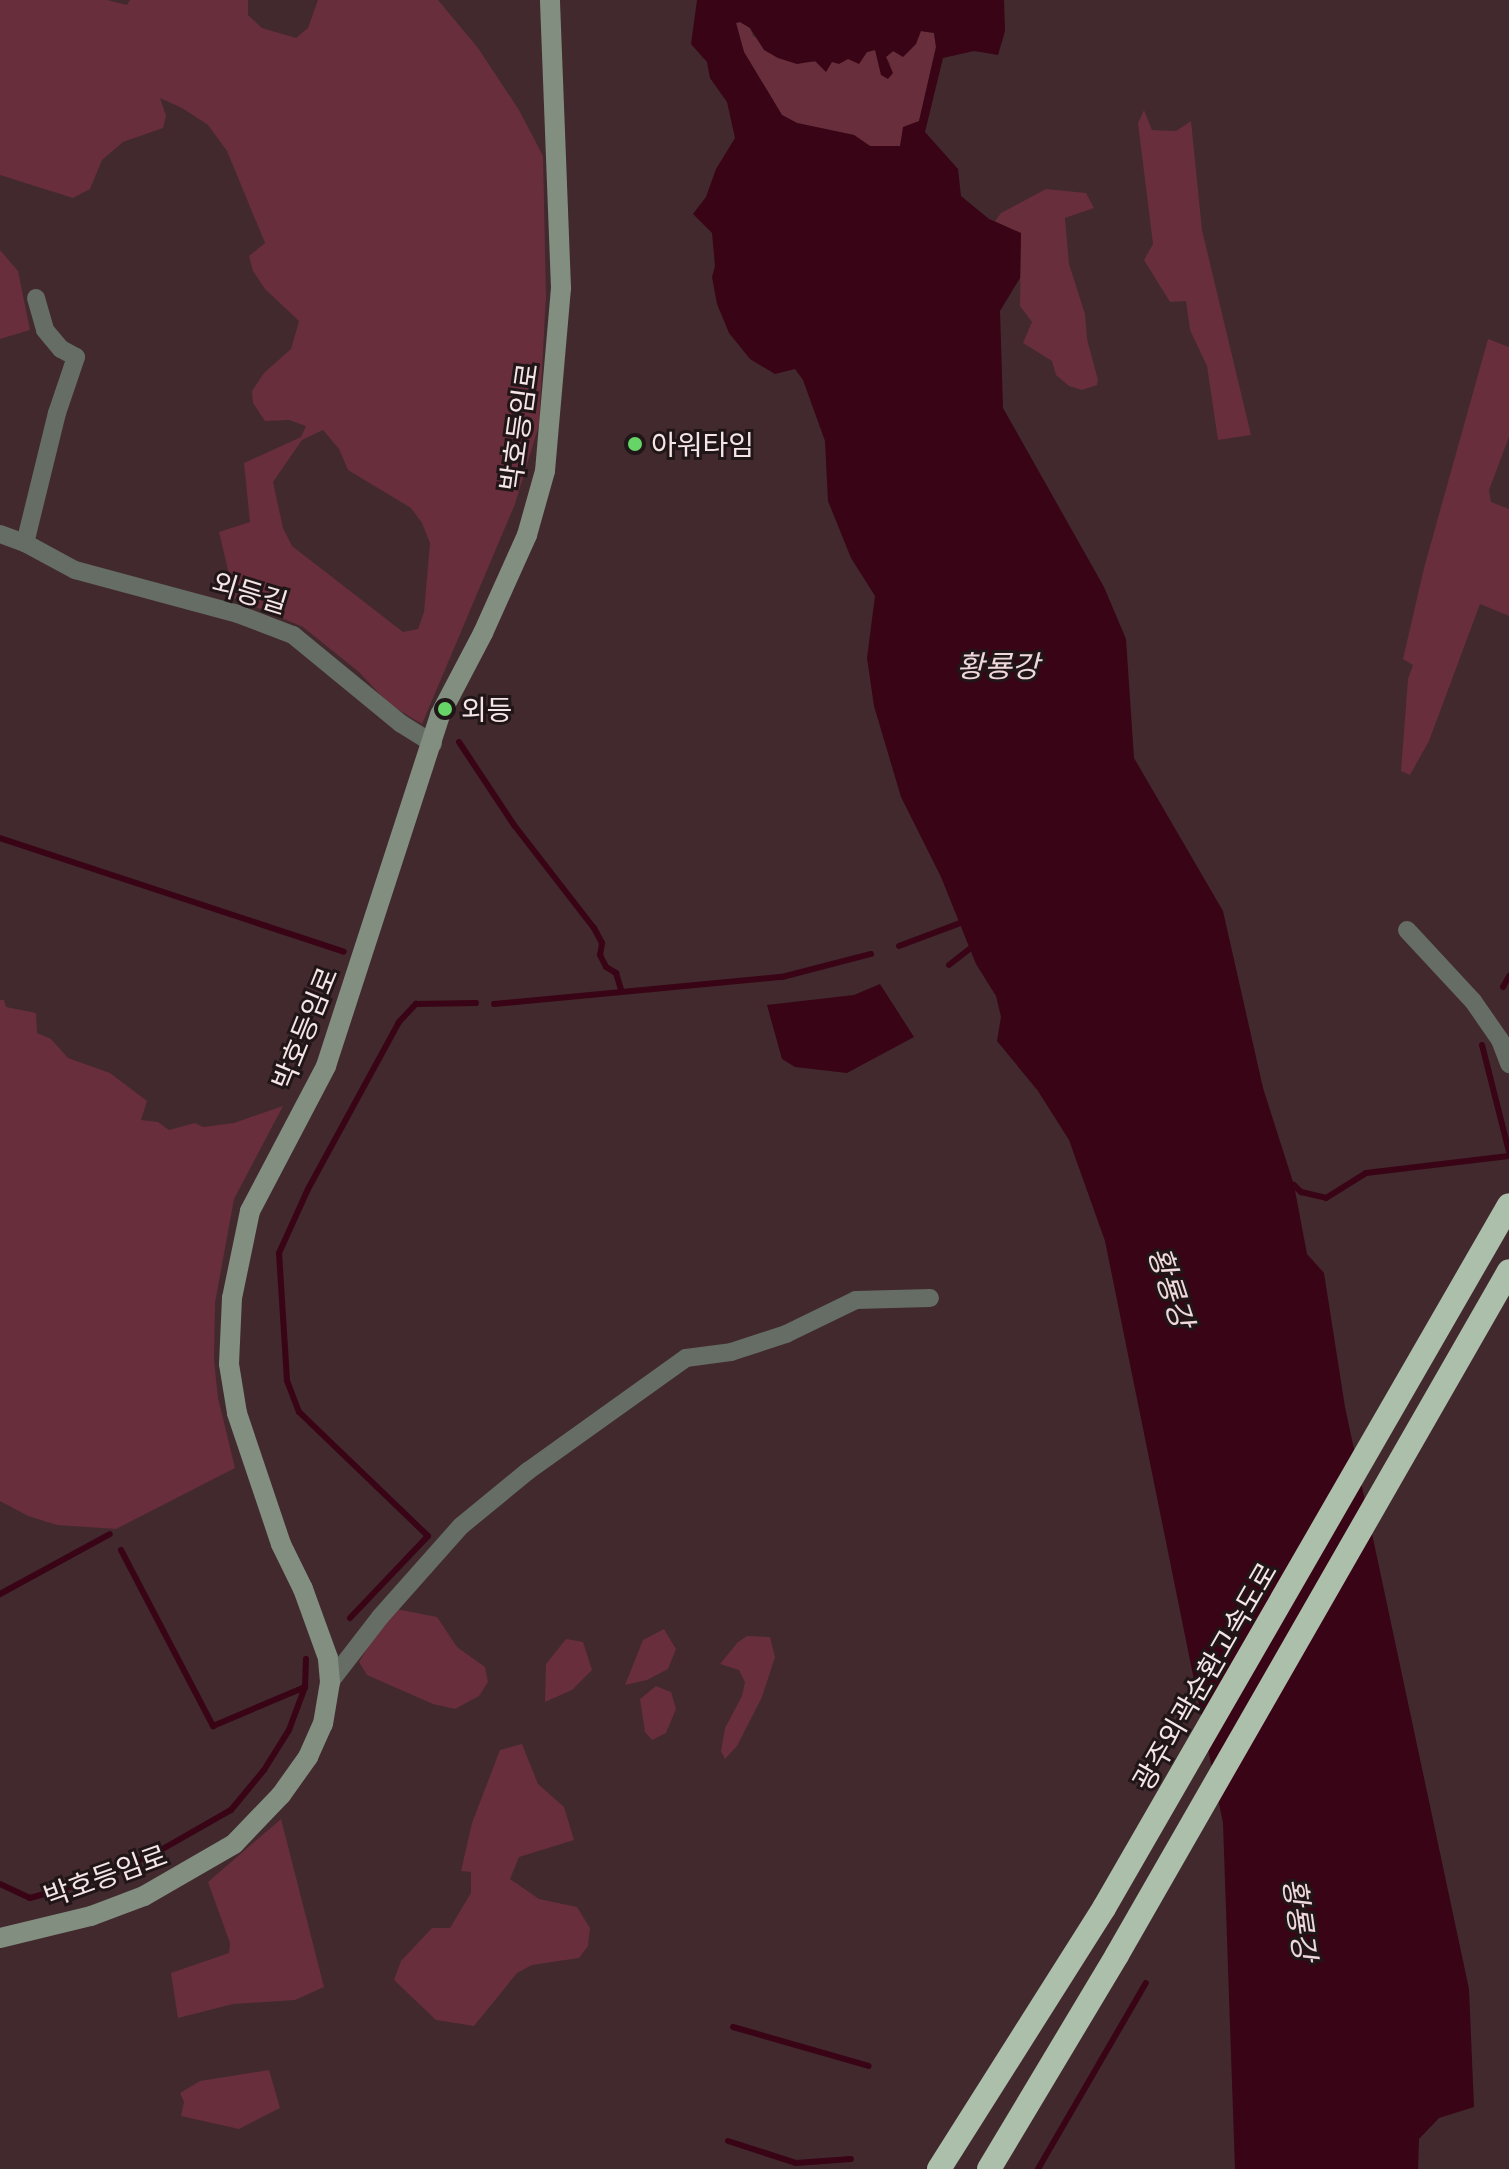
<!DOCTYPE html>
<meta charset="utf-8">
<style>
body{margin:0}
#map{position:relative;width:1509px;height:2169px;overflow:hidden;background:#41292e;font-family:"Noto Serif","Noto Sans KR",serif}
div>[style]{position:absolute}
.green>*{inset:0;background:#682e3c}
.water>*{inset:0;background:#390416}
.stream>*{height:6px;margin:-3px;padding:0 3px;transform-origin:3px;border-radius:3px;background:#390416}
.street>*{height:18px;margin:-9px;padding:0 9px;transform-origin:9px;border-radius:9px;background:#656d64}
.secondary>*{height:20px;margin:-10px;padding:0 10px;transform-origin:10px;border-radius:10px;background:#818e80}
.highway>*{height:24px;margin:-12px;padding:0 12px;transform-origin:12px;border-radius:12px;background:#abbfaa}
.dots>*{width:22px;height:22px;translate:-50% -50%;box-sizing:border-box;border:4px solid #201517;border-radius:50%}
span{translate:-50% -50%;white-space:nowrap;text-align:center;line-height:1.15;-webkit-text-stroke:6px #201517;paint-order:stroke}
.street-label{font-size:28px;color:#f5e5e7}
.poi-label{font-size:28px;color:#f5e5e7}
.left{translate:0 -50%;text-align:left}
.water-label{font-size:30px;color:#efd8db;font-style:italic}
</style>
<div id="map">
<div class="green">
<div style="clip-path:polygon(evenodd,0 0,107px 0,127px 5px,130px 0,248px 0,248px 15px,262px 28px,296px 38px,308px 28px,318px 0,438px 0,478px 48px,519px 110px,543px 156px,546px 296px,539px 425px,515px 504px,422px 724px,389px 704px,359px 672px,303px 627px,227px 595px,229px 574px,219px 532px,250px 522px,244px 463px,301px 437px,306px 426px,289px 420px,265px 421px,253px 403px,252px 391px,264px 373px,291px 349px,299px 321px,265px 289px,253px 271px,249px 256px,265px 243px,227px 151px,208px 125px,182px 108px,160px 98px,166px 116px,163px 128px,123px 142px,102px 160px,90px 189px,73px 198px,0 175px,0 0,323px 430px,339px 449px,348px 470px,411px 508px,422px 523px,430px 543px,424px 612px,418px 629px,403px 632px,292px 546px,283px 528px,273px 482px,302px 440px,323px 430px)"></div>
<div style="clip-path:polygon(740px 22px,750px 28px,753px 36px,808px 62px,832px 62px,875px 50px,891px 66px,886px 57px,920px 31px,934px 33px,936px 47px,919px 121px,900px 146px,870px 146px,854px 135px,797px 123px,782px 115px,744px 52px,736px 23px)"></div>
<div style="clip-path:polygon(1144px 110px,1152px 130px,1176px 131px,1191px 121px,1202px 230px,1251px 435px,1218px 440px,1207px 366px,1190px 330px,1186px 301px,1170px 302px,1144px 260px,1153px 244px,1138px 123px)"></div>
<div style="clip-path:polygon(1046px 189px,1086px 193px,1094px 208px,1065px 218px,1069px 264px,1085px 314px,1087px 339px,1098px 380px,1097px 385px,1082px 390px,1069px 386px,1056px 375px,1052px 361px,1023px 343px,1032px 322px,1020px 306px,1021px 234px,995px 221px,1001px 213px)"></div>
<div style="clip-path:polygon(0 250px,18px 271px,30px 330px,0 339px)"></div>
<div style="clip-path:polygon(1488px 339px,1509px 347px,1509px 437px,1489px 490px,1491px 502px,1509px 509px,1509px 616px,1480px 604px,1429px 741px,1410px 775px,1401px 771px,1408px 679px,1413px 665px,1403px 659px,1424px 568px)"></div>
<div style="clip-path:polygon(0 1000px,4px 1000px,6px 1007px,36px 1013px,37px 1033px,51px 1039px,68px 1058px,110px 1073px,147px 1101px,141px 1120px,158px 1122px,169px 1130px,195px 1123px,203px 1127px,234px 1123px,283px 1106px,234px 1199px,215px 1303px,214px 1360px,218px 1398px,235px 1468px,116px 1529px,57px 1525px,28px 1516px,0 1501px)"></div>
<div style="clip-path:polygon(391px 1608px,437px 1617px,457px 1647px,485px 1667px,488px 1682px,479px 1696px,455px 1709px,433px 1704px,367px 1675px,359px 1662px)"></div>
<div style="clip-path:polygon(664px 1629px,676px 1649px,668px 1669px,647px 1680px,625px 1685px,643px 1640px)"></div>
<div style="clip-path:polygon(747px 1636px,770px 1637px,775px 1657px,762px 1697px,737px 1746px,725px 1759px,721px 1751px,725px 1728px,742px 1696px,745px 1682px,739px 1670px,720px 1664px,738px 1642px)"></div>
<div style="clip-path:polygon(566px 1639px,583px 1642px,592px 1670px,572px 1690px,545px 1702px,546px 1664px)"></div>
<div style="clip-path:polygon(656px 1686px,671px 1692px,676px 1709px,666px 1733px,652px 1740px,645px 1732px,640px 1699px)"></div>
<div style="clip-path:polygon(522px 1744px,538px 1784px,564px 1807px,574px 1840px,519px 1857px,510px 1879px,539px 1899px,577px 1907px,590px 1928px,588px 1946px,579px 1958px,532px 1965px,517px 1973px,474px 2026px,436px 2020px,394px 1980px,401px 1961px,432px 1928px,450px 1928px,471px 1893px,471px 1872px,461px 1871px,472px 1823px,500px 1750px)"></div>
<div style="clip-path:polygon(281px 1819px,324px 1987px,295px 2000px,233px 2004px,178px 2018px,171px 1973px,229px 1953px,230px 1943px,208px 1882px)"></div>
<div style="clip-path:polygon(269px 2070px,280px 2108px,239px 2129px,181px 2116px,184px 2102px,180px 2093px,200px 2081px)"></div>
</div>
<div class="water">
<div style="clip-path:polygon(evenodd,697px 0,1004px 0,1005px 31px,998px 55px,974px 51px,943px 58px,925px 132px,958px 169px,961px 196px,989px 219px,1021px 233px,1020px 278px,1000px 311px,1003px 408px,1104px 587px,1126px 639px,1134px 758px,1223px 911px,1263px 1088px,1294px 1185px,1307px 1254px,1324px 1273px,1345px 1407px,1469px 1989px,1474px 2107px,1439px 2118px,1419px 2139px,1418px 2169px,1235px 2169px,1223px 1823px,1105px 1241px,1069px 1140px,1038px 1091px,997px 1041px,1001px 1017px,996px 996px,976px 964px,941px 877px,901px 797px,874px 706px,867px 658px,875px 596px,851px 558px,828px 501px,825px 441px,803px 380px,795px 369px,775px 374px,750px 359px,729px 333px,717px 304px,712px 277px,715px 266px,712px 233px,693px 214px,706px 197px,716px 169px,735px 138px,727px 102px,710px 78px,707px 62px,691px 44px,697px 0,740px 22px,750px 28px,764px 50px,778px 58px,797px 64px,815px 61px,826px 72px,832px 62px,839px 64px,848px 59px,859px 64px,867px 52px,875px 50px,881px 75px,888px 79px,893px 73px,886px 57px,893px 51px,903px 57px,916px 44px,921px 31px,934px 33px,936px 47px,919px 121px,903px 127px,900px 146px,870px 146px,854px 135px,797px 123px,782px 115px,744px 52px,736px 23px,740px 22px)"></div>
<div style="clip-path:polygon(880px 984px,914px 1037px,847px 1073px,795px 1067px,782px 1059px,767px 1005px,854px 995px)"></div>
</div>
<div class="stream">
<div style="left:459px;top:742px;width:100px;rotate:56.5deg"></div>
<div style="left:514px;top:825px;width:130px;rotate:52.2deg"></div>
<div style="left:594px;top:928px;width:17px;rotate:62deg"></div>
<div style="left:602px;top:943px;width:12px;rotate:99deg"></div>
<div style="left:600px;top:955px;width:13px;rotate:63deg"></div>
<div style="left:606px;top:967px;width:12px;rotate:31deg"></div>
<div style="left:616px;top:973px;width:17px;rotate:73deg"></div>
<div style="left:0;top:838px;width:362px;rotate:18.3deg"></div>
<div style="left:899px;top:946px;width:68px;rotate:-20.6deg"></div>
<div style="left:949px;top:965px;width:33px;rotate:-38deg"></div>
<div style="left:1503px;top:987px;width:13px;rotate:-61deg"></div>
<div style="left:494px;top:1004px;width:289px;rotate:-5.4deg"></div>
<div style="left:782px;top:977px;width:92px;rotate:-14.5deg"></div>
<div style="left:1482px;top:1045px;width:110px;rotate:75.8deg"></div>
<div style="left:1286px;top:1187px;width:8px;rotate:-14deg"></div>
<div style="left:1294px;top:1185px;width:10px;rotate:45deg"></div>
<div style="left:1301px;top:1192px;width:26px;rotate:13deg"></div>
<div style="left:1326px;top:1198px;width:47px;rotate:-32deg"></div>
<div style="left:1366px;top:1173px;width:144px;rotate:-6.8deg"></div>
<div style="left:121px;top:1550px;width:199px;rotate:62.4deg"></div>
<div style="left:213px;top:1726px;width:100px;rotate:-23deg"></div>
<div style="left:305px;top:1687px;width:28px;rotate:-88deg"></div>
<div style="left:0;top:1594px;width:125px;rotate:-28.6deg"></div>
<div style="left:350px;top:1618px;width:113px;rotate:-46.4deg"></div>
<div style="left:428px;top:1536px;width:179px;rotate:-136.1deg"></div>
<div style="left:299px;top:1412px;width:34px;rotate:-111deg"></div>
<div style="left:287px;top:1380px;width:127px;rotate:-93.6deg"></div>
<div style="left:279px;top:1253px;width:70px;rotate:-65.6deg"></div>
<div style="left:308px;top:1189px;width:190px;rotate:-61.4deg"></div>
<div style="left:399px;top:1022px;width:25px;rotate:-47deg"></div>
<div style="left:416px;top:1004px;width:60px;rotate:-1deg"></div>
<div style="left:0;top:1884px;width:33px;rotate:25deg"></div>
<div style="left:30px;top:1898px;width:41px;rotate:-15.8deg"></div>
<div style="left:69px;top:1887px;width:89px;rotate:-21.1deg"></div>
<div style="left:152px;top:1855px;width:91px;rotate:-29.7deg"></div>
<div style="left:231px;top:1810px;width:52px;rotate:-50.5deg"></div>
<div style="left:264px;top:1770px;width:47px;rotate:-58deg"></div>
<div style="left:289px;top:1730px;width:46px;rotate:-69.6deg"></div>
<div style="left:733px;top:2027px;width:141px;rotate:16deg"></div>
<div style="left:728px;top:2141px;width:71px;rotate:17.9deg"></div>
<div style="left:796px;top:2163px;width:55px;rotate:-4.2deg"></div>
<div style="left:1038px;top:2169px;width:215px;rotate:-59.9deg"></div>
</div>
<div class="street">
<div style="left:36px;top:298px;width:33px;rotate:74deg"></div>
<div style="left:45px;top:330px;width:25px;rotate:50deg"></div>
<div style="left:61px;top:349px;width:17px;rotate:28deg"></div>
<div style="left:76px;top:357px;width:59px;rotate:108.7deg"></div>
<div style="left:57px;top:413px;width:134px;rotate:103.8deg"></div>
<div style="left:25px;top:543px;width:57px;rotate:28.4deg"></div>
<div style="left:75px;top:570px;width:169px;rotate:15.1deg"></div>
<div style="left:238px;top:614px;width:59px;rotate:20.9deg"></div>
<div style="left:293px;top:635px;width:139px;rotate:39.4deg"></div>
<div style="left:400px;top:723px;width:39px;rotate:32deg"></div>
<div style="left:0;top:534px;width:27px;rotate:20deg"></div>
<div style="left:1407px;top:930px;width:97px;rotate:47.1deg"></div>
<div style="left:1473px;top:1001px;width:47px;rotate:55.3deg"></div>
<div style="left:1500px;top:1040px;width:26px;rotate:69deg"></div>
<div style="left:330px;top:1682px;width:83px;rotate:-52.3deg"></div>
<div style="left:381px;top:1616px;width:120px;rotate:-48.4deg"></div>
<div style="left:461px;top:1526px;width:87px;rotate:-39.4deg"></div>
<div style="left:528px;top:1471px;width:194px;rotate:-35.6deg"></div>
<div style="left:686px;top:1358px;width:45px;rotate:-7.6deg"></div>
<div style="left:731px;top:1352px;width:58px;rotate:-18.1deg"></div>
<div style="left:786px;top:1334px;width:78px;rotate:-25.9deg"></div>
<div style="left:856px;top:1300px;width:74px;rotate:-1.5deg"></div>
</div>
<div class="secondary">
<div style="left:0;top:1938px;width:94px;rotate:-13.6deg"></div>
<div style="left:91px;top:1916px;width:57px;rotate:-20.7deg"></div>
<div style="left:144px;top:1896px;width:104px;rotate:-30deg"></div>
<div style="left:234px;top:1844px;width:68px;rotate:-46.2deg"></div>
<div style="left:281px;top:1795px;width:47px;rotate:-54.6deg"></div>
<div style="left:308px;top:1757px;width:36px;rotate:-66deg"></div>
<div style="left:323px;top:1724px;width:43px;rotate:-80.5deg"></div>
<div style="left:330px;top:1682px;width:24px;rotate:-95deg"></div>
<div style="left:328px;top:1658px;width:73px;rotate:-109.9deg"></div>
<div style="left:303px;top:1589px;width:50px;rotate:-116.1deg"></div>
<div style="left:281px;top:1544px;width:138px;rotate:-108.6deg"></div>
<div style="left:237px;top:1413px;width:50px;rotate:-99.3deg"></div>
<div style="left:229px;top:1364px;width:66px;rotate:-87.4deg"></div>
<div style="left:232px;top:1298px;width:89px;rotate:-78.3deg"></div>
<div style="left:250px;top:1211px;width:164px;rotate:-62.3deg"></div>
<div style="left:326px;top:1066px;width:369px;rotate:-72deg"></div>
<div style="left:440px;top:715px;width:93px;rotate:-62.3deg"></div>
<div style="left:483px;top:633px;width:107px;rotate:-65.8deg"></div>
<div style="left:527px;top:535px;width:66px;rotate:-74.3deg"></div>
<div style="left:545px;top:471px;width:184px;rotate:-85deg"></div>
<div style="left:561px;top:288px;width:288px;rotate:-92.2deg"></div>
</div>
<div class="highway">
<div style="left:939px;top:2169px;width:309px;rotate:-57.7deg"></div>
<div style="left:1104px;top:1908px;width:811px;rotate:-60.05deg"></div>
<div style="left:989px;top:2169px;width:249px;rotate:-59.1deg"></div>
<div style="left:1117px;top:1955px;width:788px;rotate:-60.18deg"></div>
</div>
<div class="dots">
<div style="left:635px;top:444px;background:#66d466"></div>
<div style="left:445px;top:709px;background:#66d466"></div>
</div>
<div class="street-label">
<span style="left:518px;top:427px;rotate:-82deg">박호등임로</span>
<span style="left:250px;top:592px;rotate:17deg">외등길</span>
<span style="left:304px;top:1028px;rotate:-68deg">박호등임로</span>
<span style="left:1204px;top:1676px;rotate:-60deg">광주외곽순환고속도로</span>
<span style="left:105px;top:1875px;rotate:-20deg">박호등임로</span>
</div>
<div class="poi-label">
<span class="left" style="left:651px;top:444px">아워타임</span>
<span class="left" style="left:461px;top:709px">외등</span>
</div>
<div class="water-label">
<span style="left:998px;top:666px">황룡강</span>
<span style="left:1171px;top:1287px;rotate:72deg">황룡강</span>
<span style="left:1300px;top:1919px;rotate:82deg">황룡강</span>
</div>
</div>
